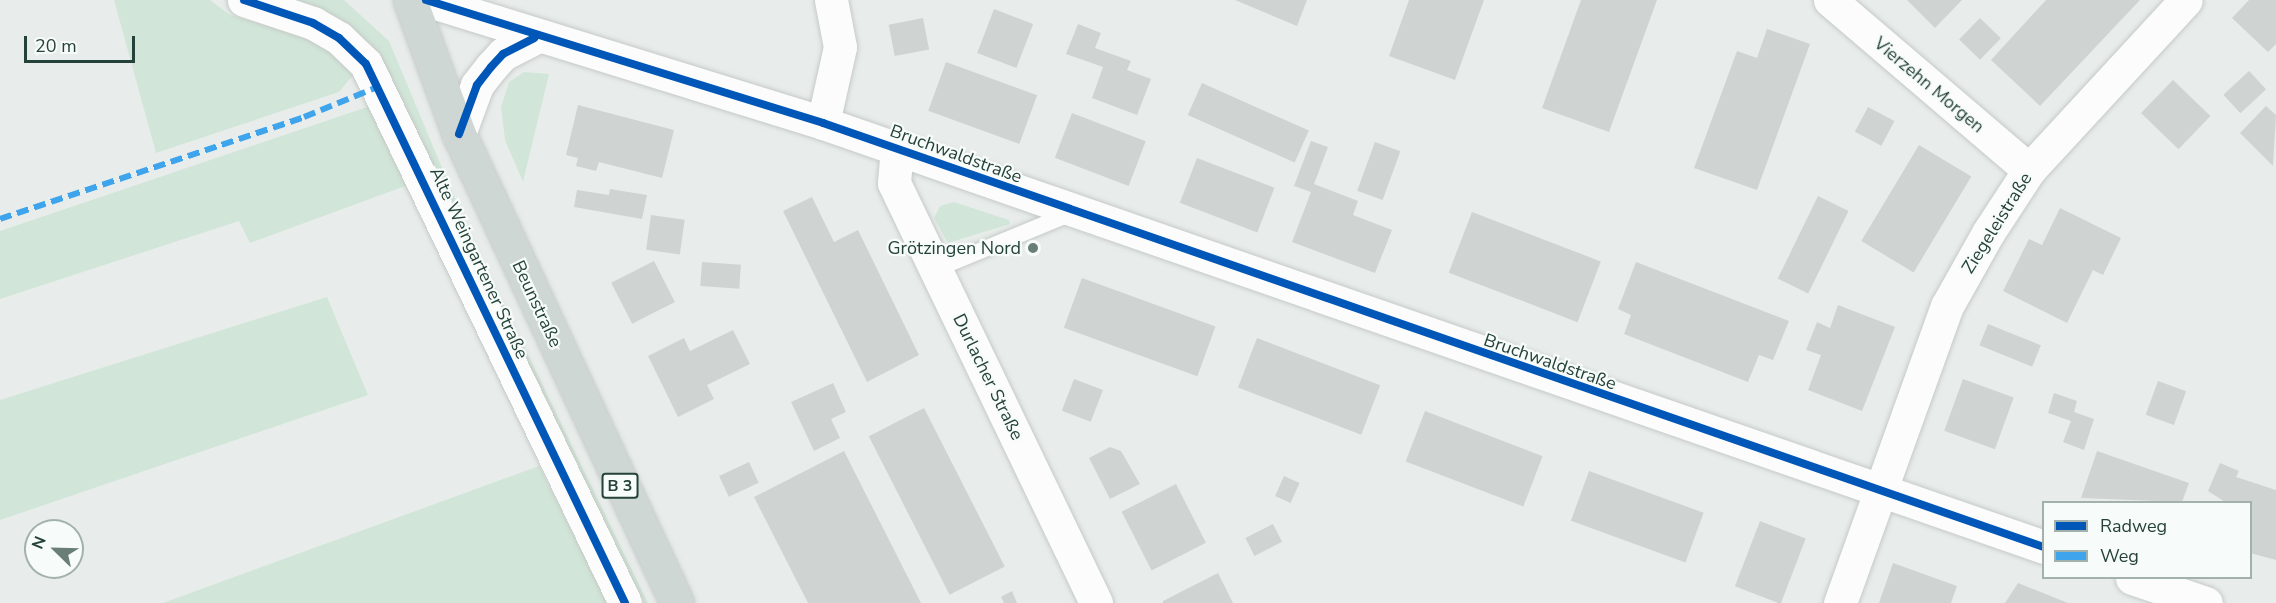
<!DOCTYPE html>
<meta charset="utf-8">
<style>
body{margin:0}
#map{position:relative;width:2276px;height:603px;overflow:hidden;background:#e8edeb;font-family:"Nunito Sans",sans-serif}
div>[style]{position:absolute}
.green>*{inset:0;background:#d1e6d8}
.building>*{inset:0;background:#cfd4d2;transform-origin:0 0}
.roads{filter:drop-shadow(0 0 2px #c5cac8) drop-shadow(0 0 2px #c5cac8)}
.service>*{height:16px;margin:-8px;padding:0 8px;transform-origin:8px;border-radius:8px;background:#fcfcfc}
.minor>*{height:33px;margin:-16.5px;padding:0 16.5px;transform-origin:16.5px;border-radius:16.5px;background:#fcfcfc}
.primary>*{height:33px;margin:-16.5px;padding:0 16.5px;transform-origin:16.5px;border-radius:16.5px;background:#cfd7d5}
.quiet>*{height:6px;margin-top:-3px;transform-origin:0;background:repeating-linear-gradient(90deg,#3ea4ec 0 12px,transparent 0 18px)}
.cycleway>*{height:8px;margin:-4px;padding:0 4px;transform-origin:4px;border-radius:4px;background:#0057b8}
.dots>*{width:16px;height:16px;translate:-50% -50%;box-sizing:border-box;border:3px solid #f7fbf9;border-radius:50%}
span{translate:-50% -50%;white-space:nowrap;text-align:center;line-height:1.15;-webkit-text-stroke:4.5px #f7fbf9;paint-order:stroke}
.shield-label span{padding:2px 4px;background:#f7fbf9;border:2px solid;border-radius:4px;-webkit-text-stroke-width:0}
.shield-label{font-size:16px;color:#24423a;font-weight:700}
.street-label{font-size:18px;color:#24423a}
.poi-label{font-size:18px;color:#24423a}
.right{translate:-100% -50%;text-align:right}
.legend{position:absolute;left:2042px;top:501px;width:210px;height:78px;box-sizing:border-box;background:#f7fbf9;border:2px solid #a3b1ad;margin:0;padding:8px 10px;list-style:none;font-size:18px;color:#24423a}
.legend li{display:flex;align-items:center;gap:12px;height:30px}
.legend b{width:30px;border:2px solid #a3b1ad}
.north{position:absolute;left:24px;top:519px;width:60px;height:60px;box-sizing:border-box;background:#f7fbf9;border:2px solid #a3b1ad;border-radius:50%;rotate:293deg;font-size:16px;font-weight:700;line-height:24px;text-align:center;color:#24423a}
.north::after{content:'';display:block;margin:auto;width:21px;height:27px;background:#697e78;clip-path:polygon(50% 0,100% 100%,50% 72%,0 100%)}
.scale{position:absolute;left:24px;top:36px;width:111px;height:27px;box-sizing:border-box;border:3px solid #24423a;border-top:0;padding-left:8px;font-size:18px;line-height:21px;white-space:nowrap;color:#24423a;-webkit-text-stroke:4px #f7fbf9;paint-order:stroke}
</style>
<div id="map">
<div class="green">
<div style="clip-path:polygon(114px 0,210px 0,230px 15px,302px 35px,345px 60px,353px 75px,339px 92px,156px 153px)"></div>
<div style="clip-path:polygon(267px 0,344px 0,389px 41px,471px 237px,648px 603px,634px 603px,385px 75px)"></div>
<div style="clip-path:polygon(524px 72px,549px 74px,523px 182px,505px 140px,501px 107px,509px 82px)"></div>
<div style="clip-path:polygon(376px 104px,408px 185px,250px 243px,239px 221px,0 299px,0 231px)"></div>
<div style="clip-path:polygon(954px 202px,1009px 220px,1010px 224px,948px 243px,934px 218px,940px 206px)"></div>
<div style="clip-path:polygon(327px 297px,368px 395px,0 520px,0 400px)"></div>
<div style="clip-path:polygon(539px 466px,608px 603px,163px 603px)"></div>
</div>
<div class="building">
<div style="clip-path:polygon(1235px 0,1307px 0,1297px 26px)"></div>
<div style="clip-path:polygon(1409px 0,1484px 0,1455px 80px,1389px 56px)"></div>
<div style="clip-path:polygon(1581px 0,1657px 0,1609px 132px,1542px 108px)"></div>
<div style="clip-path:polygon(1907px 0,1962px 0,1935px 28px)"></div>
<div style="clip-path:polygon(2046px 0,2140px 0,2040px 106px,1991px 60px)"></div>
<div style="clip-path:polygon(2249px 0,2276px 0,2276px 44px,2268px 52px,2232px 18px)"></div>
<div style="left:994px;top:9px;width:42px;height:47px;rotate:21deg"></div>
<div style="left:923px;top:18px;width:32px;height:35px;rotate:79deg"></div>
<div style="left:1980px;top:18px;width:29px;height:30px;rotate:44deg"></div>
<div style="clip-path:polygon(1078px 24px,1101px 33px,1095px 48px,1131px 61px,1127px 70px,1151px 79px,1137px 115px,1092px 98px,1103px 67px,1066px 54px)"></div>
<div style="clip-path:polygon(1767px 29px,1810px 44px,1757px 190px,1694px 168px,1737px 51px,1757px 58px)"></div>
<div style="left:946px;top:62px;width:97px;height:52px;rotate:20deg"></div>
<div style="left:2249px;top:71px;width:25px;height:35px;rotate:47deg"></div>
<div style="left:2173px;top:80px;width:52px;height:46px;rotate:44deg"></div>
<div style="left:1202px;top:83px;width:117px;height:35px;rotate:24deg"></div>
<div style="clip-path:polygon(578px 105px,674px 130px,662px 178px,599px 162px,596px 171px,576px 166px,578px 158px,566px 155px)"></div>
<div style="clip-path:polygon(2266px 106px,2276px 115px,2273px 166px,2240px 133px)"></div>
<div style="left:1868px;top:107px;width:30px;height:28px;rotate:28deg"></div>
<div style="left:1072px;top:113px;width:79px;height:48px;rotate:21deg"></div>
<div style="clip-path:polygon(1311px 141px,1328px 147px,1314px 184px,1358px 201px,1353px 215px,1392px 230px,1375px 273px,1292px 242px,1311px 192px,1294px 186px)"></div>
<div style="left:1375px;top:142px;width:27px;height:52px;rotate:20deg"></div>
<div style="left:1919px;top:145px;width:61px;height:112px;rotate:31deg"></div>
<div style="left:1197px;top:158px;width:83px;height:48px;rotate:21deg"></div>
<div style="clip-path:polygon(610px 189px,647px 195px,642px 219px,574px 207px,577px 190px,609px 195px)"></div>
<div style="left:1818px;top:196px;width:34px;height:92px;rotate:26deg"></div>
<div style="clip-path:polygon(812px 197px,834px 242px,858px 230px,919px 355px,867px 382px,783px 211px)"></div>
<div style="clip-path:polygon(2060px 208px,2121px 238px,2103px 275px,2093px 270px,2067px 323px,2003px 291px,2029px 239px,2042px 245px)"></div>
<div style="left:1472px;top:212px;width:138px;height:65px;rotate:21deg"></div>
<div style="left:651px;top:215px;width:34px;height:35px;rotate:8deg"></div>
<div style="left:654px;top:261px;width:46px;height:48px;rotate:63deg"></div>
<div style="left:702px;top:262px;width:39px;height:24px;rotate:4deg"></div>
<div style="clip-path:polygon(1636px 262px,1789px 321px,1773px 360px,1759px 355px,1748px 382px,1624px 334px,1631px 315px,1618px 309px)"></div>
<div style="left:1082px;top:278px;width:142px;height:53px;rotate:20deg"></div>
<div style="clip-path:polygon(1838px 305px,1895px 327px,1862px 411px,1808px 390px,1821px 355px,1806px 350px,1817px 322px,1830px 328px)"></div>
<div style="left:1988px;top:324px;width:57px;height:23px;rotate:22deg"></div>
<div style="clip-path:polygon(733px 330px,750px 364px,707px 385px,714px 399px,678px 417px,648px 356px,684px 338px,690px 351px)"></div>
<div style="left:1257px;top:338px;width:132px;height:53px;rotate:21deg"></div>
<div style="left:1074px;top:379px;width:31px;height:34px;rotate:21deg"></div>
<div style="left:1963px;top:379px;width:54px;height:55px;rotate:20deg"></div>
<div style="left:2158px;top:381px;width:30px;height:36px;rotate:20deg"></div>
<div style="clip-path:polygon(833px 383px,846px 412px,831px 419px,840px 438px,814px 451px,791px 402px)"></div>
<div style="clip-path:polygon(2054px 393px,2077px 401px,2074px 412px,2094px 419px,2084px 450px,2063px 442px,2071px 421px,2048px 413px)"></div>
<div style="left:924px;top:408px;width:178px;height:62px;rotate:63deg"></div>
<div style="left:1425px;top:411px;width:126px;height:54px;rotate:21deg"></div>
<div style="clip-path:polygon(1110px 447px,1121px 451px,1140px 484px,1110px 499px,1089px 458px)"></div>
<div style="clip-path:polygon(844px 451px,921px 603px,808px 603px,754px 497px)"></div>
<div style="clip-path:polygon(2097px 451px,2189px 483px,2182px 502px,2081px 498px)"></div>
<div style="left:749px;top:462px;width:23px;height:33px;rotate:65deg"></div>
<div style="clip-path:polygon(2220px 463px,2239px 471px,2236px 477px,2276px 490px,2276px 560px,2250px 553px,2250px 502px,2225px 502px,2208px 491px)"></div>
<div style="left:1589px;top:471px;width:122px;height:53px;rotate:20deg"></div>
<div style="left:1284px;top:476px;width:17px;height:22px;rotate:24deg"></div>
<div style="left:1176px;top:484px;width:66px;height:61px;rotate:63deg"></div>
<div style="left:1760px;top:521px;width:49px;height:70px;rotate:21deg"></div>
<div style="left:1273px;top:524px;width:20px;height:31px;rotate:63deg"></div>
<div style="clip-path:polygon(1893px 563px,1957px 586px,1951px 603px,1879px 603px)"></div>
<div style="clip-path:polygon(1218px 573px,1233px 603px,1163px 603px,1163px 601px)"></div>
<div style="clip-path:polygon(2018px 583px,2068px 603px,2005px 603px)"></div>
<div style="clip-path:polygon(1012px 591px,1017px 603px,1004px 603px,1001px 597px)"></div>
</div>
<div class="roads">
<div class="service">
<div style="left:936px;top:269px;width:147px;rotate:-22.4deg"></div>
</div>
<div class="minor">
<div style="left:244px;top:0;width:73px;rotate:18.4deg"></div>
<div style="left:313px;top:23px;width:30px;rotate:30deg"></div>
<div style="left:339px;top:38px;width:37px;rotate:44deg"></div>
<div style="left:366px;top:64px;width:598px;rotate:64.33deg"></div>
<div style="left:426px;top:0;width:416px;rotate:17.2deg"></div>
<div style="left:823px;top:123px;width:1293px;rotate:19.15deg"></div>
<div style="left:1830px;top:0;width:262px;rotate:40.5deg"></div>
<div style="left:823px;top:123px;width:78px;rotate:-77.4deg"></div>
<div style="left:840px;top:47px;width:48px;rotate:-100.8deg"></div>
<div style="left:459px;top:134px;width:52px;rotate:-69.8deg"></div>
<div style="left:477px;top:85px;width:23px;rotate:-52deg"></div>
<div style="left:491px;top:67px;width:18px;rotate:-47deg"></div>
<div style="left:503px;top:54px;width:35px;rotate:-27deg"></div>
<div style="left:897px;top:148px;width:35px;rotate:95deg"></div>
<div style="left:894px;top:183px;width:466px;rotate:64.3deg"></div>
<div style="left:2132px;top:578px;width:78px;rotate:18.7deg"></div>
<div style="left:1840px;top:603px;width:316px;rotate:-70.2deg"></div>
<div style="left:1947px;top:306px;width:84px;rotate:-60.7deg"></div>
<div style="left:1988px;top:233px;width:75px;rotate:-56.9deg"></div>
<div style="left:2029px;top:170px;width:231px;rotate:-47.3deg"></div>
</div>
<div class="primary">
<div style="left:410px;top:0;width:143px;rotate:69.9deg"></div>
<div style="left:459px;top:134px;width:517px;rotate:65.07deg"></div>
</div>
</div>
<div class="quiet">
<div style="left:0;top:219px;width:321px;rotate:-18.5deg"></div>
<div style="left:304px;top:117px;width:82px;rotate:-22.2deg"></div>
</div>
<div class="cycleway">
<div style="left:244px;top:0;width:73px;rotate:18.4deg"></div>
<div style="left:313px;top:23px;width:30px;rotate:30deg"></div>
<div style="left:339px;top:38px;width:37px;rotate:44deg"></div>
<div style="left:366px;top:64px;width:598px;rotate:64.33deg"></div>
<div style="left:426px;top:0;width:416px;rotate:17.2deg"></div>
<div style="left:823px;top:123px;width:1293px;rotate:19.15deg"></div>
<div style="left:459px;top:134px;width:52px;rotate:-69.8deg"></div>
<div style="left:477px;top:85px;width:23px;rotate:-52deg"></div>
<div style="left:491px;top:67px;width:18px;rotate:-47deg"></div>
<div style="left:503px;top:54px;width:35px;rotate:-27deg"></div>
</div>
<div class="dots">
<div style="left:1033px;top:248px;background:#697e78"></div>
</div>
<div class="shield-label">
<span style="left:620px;top:486px">B 3</span>
</div>
<div class="street-label">
<span style="left:1929px;top:85px;rotate:40deg">Vierzehn Morgen</span>
<span style="left:956px;top:154px;rotate:20deg">Bruchwaldstraße</span>
<span style="left:1997px;top:223px;rotate:-58deg">Ziegeleistraße</span>
<span style="left:479px;top:263px;rotate:65deg">Alte Weingartener Straße</span>
<span style="left:537px;top:304px;rotate:65deg">Beunstraße</span>
<span style="left:1550px;top:362px;rotate:19deg">Bruchwaldstraße</span>
<span style="left:988px;top:377px;rotate:64deg">Durlacher Straße</span>
</div>
<div class="poi-label">
<span class="right" style="left:1021px;top:248px">Grötzingen Nord</span>
</div>
<ul class="legend">
<li><b style="height:8px;background:#0057b8"></b>Radweg</li>
<li><b style="height:8px;background:#3ea4ec"></b>Weg</li>
</ul>
<div class="north">N</div>
<div class="scale">20 m</div>
</div>
